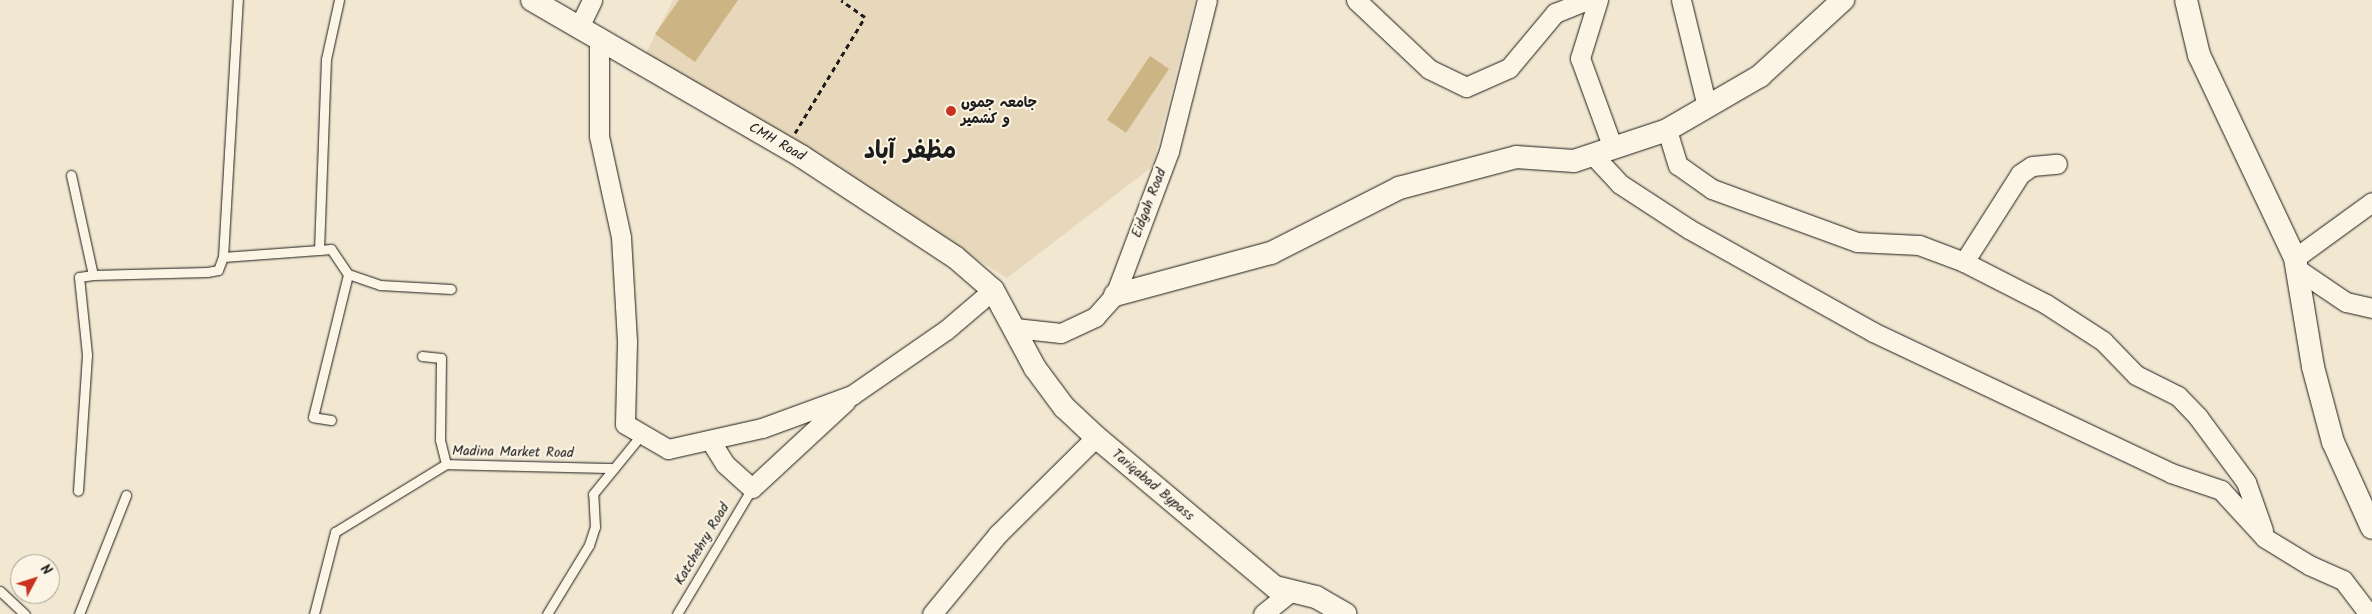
<!DOCTYPE html>
<meta charset="utf-8">
<style>
body{margin:0}
#map{position:relative;width:2372px;height:614px;overflow:hidden;background:#f2e8d2;font-family:Kalam,"Playpen Sans Arabic",sans-serif}
div>[style]{position:absolute}
.built>*{inset:0;background:#e7d8bb}
.building>*{inset:0;background:#ccb484;transform-origin:0 0}
.path>*{height:3px;margin-top:-1.5px;transform-origin:0;background:repeating-linear-gradient(90deg,#1c1c1c 0 5px,transparent 0 9px)}
.roads{filter:drop-shadow(0 0 1px #1c1c1c) drop-shadow(0 0 1px #1c1c1c)}
.service>*{height:9px;margin:-4.5px;padding:0 4.5px;transform-origin:4.5px;border-radius:4.5px;background:#fcf5e5}
.minor>*{height:19px;margin:-9.5px;padding:0 9.5px;transform-origin:9.5px;border-radius:9.5px;background:#fcf5e5}
.tertiary>*{height:22px;margin:-11px;padding:0 11px;transform-origin:11px;border-radius:11px;background:#fcf5e5}
.dots>*{width:14px;height:14px;translate:-50% -50%;box-sizing:border-box;border:2px solid #fcf5e5;border-radius:50%}
span{translate:-50% -50%;white-space:nowrap;text-align:center;line-height:1.15;-webkit-text-stroke:4px #fcf5e5;paint-order:stroke}
.poi-label{font-size:14px;color:#1c1c1c;font-weight:700}
.left{translate:0 -50%;text-align:left}
.street-label{font-size:14px;color:#1c1c1c}
.town-label{font-size:24px;color:#1c1c1c;font-weight:700}
.north{position:absolute;left:10px;top:554px;width:50px;height:50px;box-sizing:border-box;background:#fcf5e5;border:1px solid #a29e95;border-radius:50%;rotate:50deg;font-size:14px;font-weight:700;line-height:20px;text-align:center;color:#1c1c1c}
.north::after{content:'';display:block;margin:auto;width:18px;height:22px;background:#c8321e;clip-path:polygon(50% 0,100% 100%,50% 72%,0 100%)}
</style>
<div id="map">
<div class="built">
<div style="clip-path:polygon(673px 0,1195px 0,1152px 167px,1007px 278px,645px 55px)"></div>
</div>
<div class="building">
<div style="clip-path:polygon(679px 0,738px 0,695px 62px,655px 34px)"></div>
<div style="left:1150px;top:56px;width:23px;height:77px;rotate:34deg"></div>
</div>
<div class="path">
<div style="left:795px;top:133px;width:135px;rotate:-58.9deg"></div>
<div style="left:865px;top:17px;width:29px;rotate:-145deg"></div>
</div>
<div class="roads">
<div class="service">
<div style="left:339px;top:0;width:60px;rotate:102.4deg"></div>
<div style="left:326px;top:59px;width:191px;rotate:92.1deg"></div>
<div style="left:319px;top:250px;width:12px;rotate:-5deg"></div>
<div style="left:331px;top:249px;width:30px;rotate:56deg"></div>
<div style="left:71px;top:175px;width:102px;rotate:77.6deg"></div>
<div style="left:93px;top:275px;width:14px;rotate:172deg"></div>
<div style="left:79px;top:277px;width:78px;rotate:84.1deg"></div>
<div style="left:87px;top:355px;width:136px;rotate:93.8deg"></div>
<div style="left:223px;top:257px;width:257px;rotate:-86.7deg"></div>
<div style="left:93px;top:275px;width:114px;rotate:-1.5deg"></div>
<div style="left:207px;top:272px;width:11px;rotate:-10deg"></div>
<div style="left:218px;top:270px;width:14px;rotate:-69deg"></div>
<div style="left:223px;top:257px;width:96px;rotate:-4.2deg"></div>
<div style="left:422px;top:356px;width:19px;rotate:6deg"></div>
<div style="left:441px;top:358px;width:82px;rotate:90.7deg"></div>
<div style="left:440px;top:440px;width:25px;rotate:76deg"></div>
<div style="left:331px;top:420px;width:18px;rotate:-171deg"></div>
<div style="left:313px;top:417px;width:147px;rotate:-76.2deg"></div>
<div style="left:348px;top:274px;width:34px;rotate:19deg"></div>
<div style="left:380px;top:285px;width:71px;rotate:3.2deg"></div>
<div style="left:0;top:591px;width:34px;rotate:43deg"></div>
<div style="left:79px;top:614px;width:128px;rotate:-68.4deg"></div>
<div style="left:314px;top:614px;width:85px;rotate:-75.6deg"></div>
<div style="left:335px;top:532px;width:130px;rotate:-31.5deg"></div>
<div style="left:446px;top:464px;width:168px;rotate:1.4deg"></div>
<div style="left:547px;top:614px;width:81px;rotate:-58.7deg"></div>
<div style="left:589px;top:545px;width:19px;rotate:-72deg"></div>
<div style="left:595px;top:527px;width:33px;rotate:-93deg"></div>
<div style="left:593px;top:494px;width:77px;rotate:-50.8deg"></div>
<div style="left:677px;top:614px;width:147px;rotate:-59.2deg"></div>
</div>
<div class="minor">
<div style="left:1356px;top:0;width:100px;rotate:43.4deg"></div>
<div style="left:1429px;top:69px;width:41px;rotate:25.9deg"></div>
<div style="left:1466px;top:87px;width:47px;rotate:-23.8deg"></div>
<div style="left:1509px;top:68px;width:72px;rotate:-50.1deg"></div>
<div style="left:1555px;top:13px;width:35px;rotate:-22deg"></div>
<div style="left:1598px;top:0;width:61px;rotate:107.2deg"></div>
<div style="left:1580px;top:58px;width:96px;rotate:69.9deg"></div>
<div style="left:1681px;top:0;width:110px;rotate:76.3deg"></div>
<div style="left:579px;top:27px;width:30px;rotate:-64deg"></div>
<div style="left:599px;top:39px;width:97px;rotate:90deg"></div>
<div style="left:599px;top:136px;width:103px;rotate:77.7deg"></div>
<div style="left:621px;top:237px;width:105px;rotate:86.7deg"></div>
<div style="left:627px;top:342px;width:82px;rotate:91.4deg"></div>
<div style="left:625px;top:424px;width:50px;rotate:30.2deg"></div>
<div style="left:668px;top:449px;width:96px;rotate:-12.6deg"></div>
<div style="left:762px;top:428px;width:96px;rotate:-20.1deg"></div>
<div style="left:852px;top:395px;width:114px;rotate:-34.7deg"></div>
<div style="left:946px;top:330px;width:62px;rotate:-40.4deg"></div>
<div style="left:1667px;top:130px;width:37px;rotate:73deg"></div>
<div style="left:1678px;top:165px;width:42px;rotate:35.2deg"></div>
<div style="left:1712px;top:189px;width:154px;rotate:20.1deg"></div>
<div style="left:1857px;top:242px;width:62px;rotate:2.8deg"></div>
<div style="left:1919px;top:245px;width:48px;rotate:20.7deg"></div>
<div style="left:1964px;top:262px;width:92px;rotate:27.1deg"></div>
<div style="left:2046px;top:304px;width:68px;rotate:33deg"></div>
<div style="left:2103px;top:341px;width:47px;rotate:45.9deg"></div>
<div style="left:2136px;top:375px;width:47px;rotate:26.6deg"></div>
<div style="left:2178px;top:396px;width:29px;rotate:46deg"></div>
<div style="left:2198px;top:417px;width:81px;rotate:53.6deg"></div>
<div style="left:2246px;top:482px;width:51px;rotate:70.5deg"></div>
<div style="left:1593px;top:155px;width:40px;rotate:47deg"></div>
<div style="left:1620px;top:184px;width:82px;rotate:33.1deg"></div>
<div style="left:1689px;top:229px;width:211px;rotate:29.2deg"></div>
<div style="left:1873px;top:332px;width:330px;rotate:25.3deg"></div>
<div style="left:2171px;top:473px;width:53px;rotate:18.8deg"></div>
<div style="left:2221px;top:490px;width:65px;rotate:47.5deg"></div>
<div style="left:2265px;top:538px;width:52px;rotate:31.5deg"></div>
<div style="left:2309px;top:565px;width:37px;rotate:24deg"></div>
<div style="left:2343px;top:580px;width:43px;rotate:52.6deg"></div>
<div style="left:2295px;top:258px;width:95px;rotate:-36deg"></div>
<div style="left:1964px;top:262px;width:104px;rotate:-57.5deg"></div>
<div style="left:2020px;top:174px;width:14px;rotate:-34deg"></div>
<div style="left:2032px;top:166px;width:25px;rotate:-5deg"></div>
<div style="left:2300px;top:271px;width:55px;rotate:34deg"></div>
<div style="left:2346px;top:302px;width:27px;rotate:13deg"></div>
<div style="left:1015px;top:328px;width:46px;rotate:6.2deg"></div>
<div style="left:1061px;top:333px;width:38px;rotate:-25deg"></div>
<div style="left:1095px;top:317px;width:30px;rotate:-48deg"></div>
<div style="left:1115px;top:295px;width:154px;rotate:-69.4deg"></div>
<div style="left:1169px;top:151px;width:156px;rotate:-75.9deg"></div>
<div style="left:710px;top:440px;width:28px;rotate:58deg"></div>
<div style="left:725px;top:464px;width:36px;rotate:42deg"></div>
<div style="left:752px;top:488px;width:128px;rotate:-42.8deg"></div>
<div style="left:932px;top:614px;width:104px;rotate:-50.5deg"></div>
<div style="left:998px;top:534px;width:138px;rotate:-44.7deg"></div>
<div style="left:1263px;top:614px;width:36px;rotate:-39deg"></div>
</div>
<div class="tertiary">
<div style="left:532px;top:0;width:311px;rotate:30.1deg"></div>
<div style="left:801px;top:156px;width:184px;rotate:33.3deg"></div>
<div style="left:955px;top:257px;width:50px;rotate:41deg"></div>
<div style="left:993px;top:290px;width:89px;rotate:61.7deg"></div>
<div style="left:1035px;top:368px;width:49px;rotate:53.4deg"></div>
<div style="left:1064px;top:407px;width:44px;rotate:43.2deg"></div>
<div style="left:1096px;top:437px;width:234px;rotate:40deg"></div>
<div style="left:1275px;top:587px;width:42px;rotate:13.7deg"></div>
<div style="left:1316px;top:597px;width:34px;rotate:30deg"></div>
<div style="left:2186px;top:0;width:57px;rotate:76.7deg"></div>
<div style="left:2199px;top:55px;width:225px;rotate:64.7deg"></div>
<div style="left:2295px;top:258px;width:110px;rotate:80.6deg"></div>
<div style="left:2313px;top:367px;width:78px;rotate:75.1deg"></div>
<div style="left:2333px;top:442px;width:94px;rotate:65.6deg"></div>
<div style="left:1115px;top:295px;width:162px;rotate:-15.1deg"></div>
<div style="left:1271px;top:253px;width:144px;rotate:-26.9deg"></div>
<div style="left:1399px;top:188px;width:121px;rotate:-14.8deg"></div>
<div style="left:1516px;top:157px;width:58px;rotate:3.9deg"></div>
<div style="left:1574px;top:161px;width:98px;rotate:-18.4deg"></div>
<div style="left:1667px;top:130px;width:108px;rotate:-30.1deg"></div>
<div style="left:1760px;top:76px;width:113px;rotate:-42.5deg"></div>
</div>
</div>
<div class="dots">
<div style="left:951px;top:111px;background:#c8321e"></div>
</div>
<div class="poi-label">
<span class="left" style="left:961px;top:111px">جامعہ جموں<br>و کشمیر</span>
</div>
<div class="street-label">
<span style="left:777px;top:142px;rotate:30deg">CMH Road</span>
<span style="left:1149px;top:203px;rotate:-69deg">Eidgah Road</span>
<span style="left:513px;top:452px;rotate:1deg">Madina Market Road</span>
<span style="left:1153px;top:485px;rotate:40deg">Tariqabad Bypass</span>
<span style="left:702px;top:544px;rotate:-59deg">Katchehry Road</span>
</div>
<div class="town-label">
<span style="left:910px;top:152px">مظفر آباد</span>
</div>
<div class="north">N</div>
</div>
